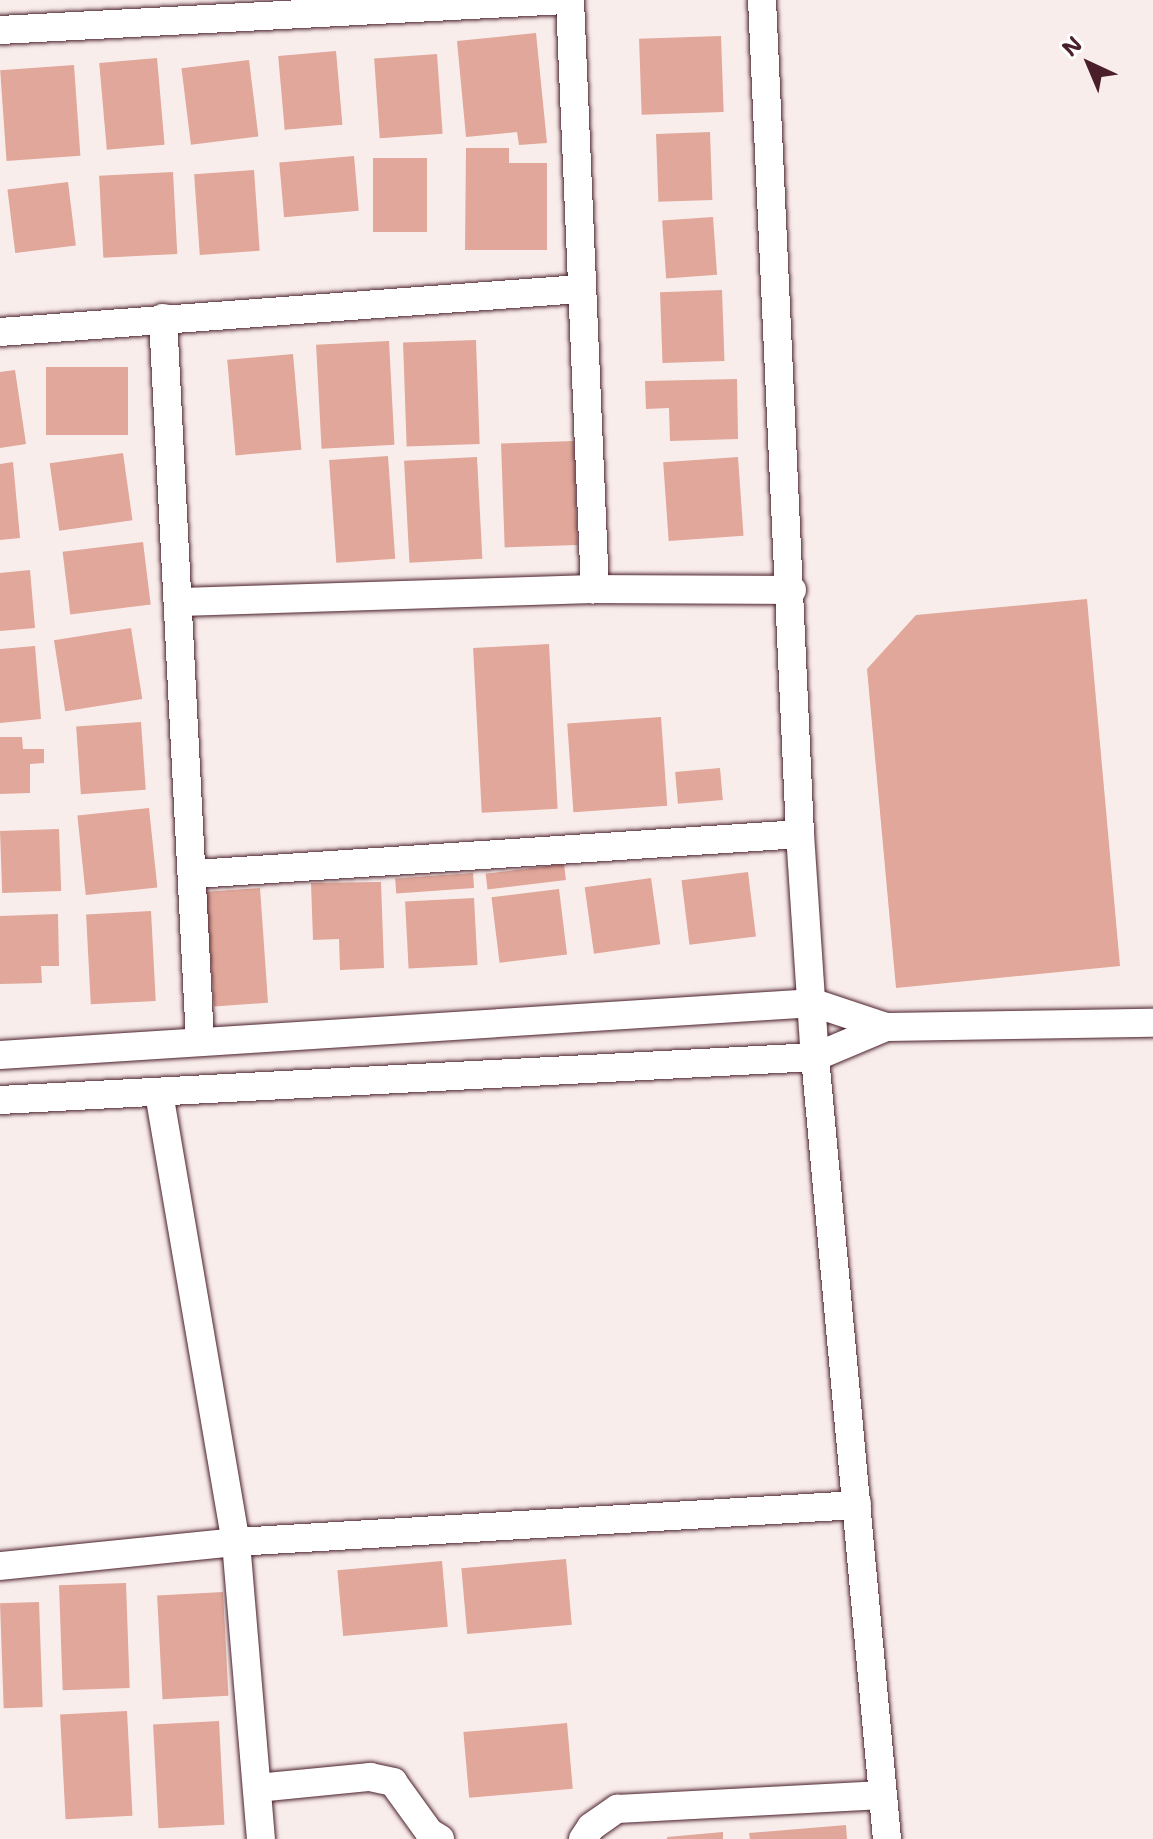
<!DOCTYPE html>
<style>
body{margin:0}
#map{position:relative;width:1153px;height:1839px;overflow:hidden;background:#f9edeb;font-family:"Shantell Sans",sans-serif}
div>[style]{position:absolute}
.building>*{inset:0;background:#e0a79a;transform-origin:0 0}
.roads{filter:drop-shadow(0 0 2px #4a1f2b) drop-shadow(0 0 2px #4a1f2b)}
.street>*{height:28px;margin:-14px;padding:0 14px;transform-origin:14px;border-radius:14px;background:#fff}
span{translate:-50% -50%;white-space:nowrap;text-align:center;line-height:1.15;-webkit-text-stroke:6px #fff;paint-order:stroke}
.north{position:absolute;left:1049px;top:24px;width:80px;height:80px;-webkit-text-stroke:6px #fff;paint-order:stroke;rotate:316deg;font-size:22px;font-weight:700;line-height:32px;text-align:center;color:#4a1f2b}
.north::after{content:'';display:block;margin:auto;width:28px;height:36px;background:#4a1f2b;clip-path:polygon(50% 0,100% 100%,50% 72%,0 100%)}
</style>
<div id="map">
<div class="building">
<div style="clip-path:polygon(536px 33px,547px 143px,519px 145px,517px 132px,466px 137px,457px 41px)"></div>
<div style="left:721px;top:36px;width:76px;height:82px;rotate:88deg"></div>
<div style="left:336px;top:51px;width:74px;height:58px;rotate:85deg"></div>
<div style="left:437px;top:54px;width:80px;height:63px;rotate:86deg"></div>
<div style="left:157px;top:58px;width:87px;height:58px;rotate:85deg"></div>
<div style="left:249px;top:60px;width:77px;height:68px;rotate:83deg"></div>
<div style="left:74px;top:65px;width:91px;height:74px;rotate:86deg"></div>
<div style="left:710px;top:132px;width:68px;height:54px;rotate:88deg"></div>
<div style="clip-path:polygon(466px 148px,509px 148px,509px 163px,547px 163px,547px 250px,465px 250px)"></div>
<div style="left:354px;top:156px;width:55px;height:75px;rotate:85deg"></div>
<div style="left:373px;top:158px;width:54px;height:74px"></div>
<div style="left:254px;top:170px;width:81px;height:60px;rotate:86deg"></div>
<div style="left:173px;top:172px;width:82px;height:74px;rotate:87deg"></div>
<div style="left:68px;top:182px;width:64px;height:61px;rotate:83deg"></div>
<div style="left:713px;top:217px;width:58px;height:51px;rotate:86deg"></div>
<div style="left:722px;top:290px;width:71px;height:62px;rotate:88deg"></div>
<div style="left:476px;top:340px;width:104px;height:73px;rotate:88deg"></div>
<div style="left:389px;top:341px;width:104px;height:73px;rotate:87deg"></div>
<div style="left:293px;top:354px;width:96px;height:66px;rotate:85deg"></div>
<div style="left:128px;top:367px;width:68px;height:82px;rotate:90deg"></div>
<div style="clip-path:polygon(15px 370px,26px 444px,0 448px,0 372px)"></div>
<div style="clip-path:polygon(737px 379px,738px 439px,670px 441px,669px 408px,646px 409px,645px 381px)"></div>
<div style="left:574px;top:441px;width:104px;height:73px;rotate:88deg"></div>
<div style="left:123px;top:453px;width:68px;height:74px;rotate:82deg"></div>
<div style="left:388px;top:456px;width:103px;height:59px;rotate:86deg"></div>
<div style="left:477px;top:457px;width:102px;height:73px;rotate:87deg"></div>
<div style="left:738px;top:457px;width:79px;height:75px;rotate:86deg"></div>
<div style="clip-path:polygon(13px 462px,20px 538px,0 540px,0 464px)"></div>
<div style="left:143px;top:542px;width:63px;height:81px;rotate:83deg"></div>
<div style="clip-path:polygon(30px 570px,35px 628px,0 631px,0 573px)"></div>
<div style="clip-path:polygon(1087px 599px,1120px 966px,896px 988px,867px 669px,916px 615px)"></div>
<div style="left:131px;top:628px;width:72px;height:78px;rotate:81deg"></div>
<div style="left:549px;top:644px;width:165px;height:76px;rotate:87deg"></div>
<div style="clip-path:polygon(35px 646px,41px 719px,0 723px,0 649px)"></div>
<div style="left:661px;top:717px;width:89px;height:94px;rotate:86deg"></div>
<div style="left:141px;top:722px;width:68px;height:65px;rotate:86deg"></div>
<div style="clip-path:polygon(0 737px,22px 737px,23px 749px,44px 749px,44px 763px,30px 764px,30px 793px,0 794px)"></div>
<div style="left:720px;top:768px;width:32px;height:45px;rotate:85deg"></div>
<div style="left:149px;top:808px;width:80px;height:72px;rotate:84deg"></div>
<div style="left:59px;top:829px;width:62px;height:59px;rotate:88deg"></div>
<div style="left:564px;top:864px;width:16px;height:79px;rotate:83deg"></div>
<div style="left:748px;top:872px;width:65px;height:67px;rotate:83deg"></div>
<div style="left:473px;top:873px;width:15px;height:78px;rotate:86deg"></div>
<div style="left:651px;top:878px;width:67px;height:67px;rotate:82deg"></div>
<div style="clip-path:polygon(381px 882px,384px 968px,340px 970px,339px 939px,313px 940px,311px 883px)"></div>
<div style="left:260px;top:888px;width:115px;height:54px;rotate:86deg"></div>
<div style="left:559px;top:889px;width:66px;height:68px;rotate:83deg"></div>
<div style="left:474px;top:898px;width:67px;height:69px;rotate:87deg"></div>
<div style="left:151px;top:911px;width:90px;height:65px;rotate:87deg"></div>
<div style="clip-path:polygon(58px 914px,59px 966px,41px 966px,42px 983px,0 984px,0 916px)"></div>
<div style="left:566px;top:1559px;width:66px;height:105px;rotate:85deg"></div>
<div style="left:442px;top:1561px;width:66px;height:105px;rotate:85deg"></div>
<div style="left:126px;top:1583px;width:105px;height:67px;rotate:88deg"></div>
<div style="left:223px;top:1592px;width:104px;height:66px;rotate:87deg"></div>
<div style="left:39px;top:1602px;width:105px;height:39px;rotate:88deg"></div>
<div style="left:127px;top:1711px;width:105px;height:67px;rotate:87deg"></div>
<div style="left:219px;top:1721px;width:104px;height:66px;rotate:87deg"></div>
<div style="left:567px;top:1723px;width:66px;height:104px;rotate:85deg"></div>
<div style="clip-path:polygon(846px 1825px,847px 1839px,750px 1839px,749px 1833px)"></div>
<div style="clip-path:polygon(723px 1832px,723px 1839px,667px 1839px,667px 1837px)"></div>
</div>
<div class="roads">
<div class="street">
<div style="left:570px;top:0;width:590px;rotate:87.57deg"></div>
<div style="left:595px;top:589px;width:197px;rotate:0.3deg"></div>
<div style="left:762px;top:0;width:835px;rotate:87.39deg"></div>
<div style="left:800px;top:834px;width:224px;rotate:86.2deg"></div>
<div style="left:815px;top:1057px;width:785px;rotate:84.74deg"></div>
<div style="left:0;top:30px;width:566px;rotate:-3.04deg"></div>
<div style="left:163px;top:318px;width:724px;rotate:87.07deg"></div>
<div style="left:0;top:332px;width:582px;rotate:-4.24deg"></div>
<div style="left:179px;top:602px;width:416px;rotate:-1.8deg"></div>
<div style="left:195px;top:874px;width:606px;rotate:-3.78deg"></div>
<div style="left:0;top:1055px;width:816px;rotate:-3.66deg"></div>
<div style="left:814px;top:1003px;width:76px;rotate:18.4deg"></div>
<div style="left:886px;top:1027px;width:267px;rotate:-0.9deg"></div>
<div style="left:159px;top:1093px;width:456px;rotate:80.3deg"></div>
<div style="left:236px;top:1542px;width:298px;rotate:85.2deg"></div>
<div style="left:0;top:1100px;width:816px;rotate:-3.02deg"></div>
<div style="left:815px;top:1057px;width:77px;rotate:-22.9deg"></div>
<div style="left:0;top:1566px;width:237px;rotate:-5.8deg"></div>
<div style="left:236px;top:1542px;width:622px;rotate:-3.41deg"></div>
<div style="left:257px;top:1788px;width:114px;rotate:-5.6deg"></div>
<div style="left:370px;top:1777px;width:24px;rotate:12deg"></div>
<div style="left:393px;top:1782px;width:62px;rotate:54.2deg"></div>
<div style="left:429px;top:1832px;width:13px;rotate:32deg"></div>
<div style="left:583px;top:1839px;width:14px;rotate:-56deg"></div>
<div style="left:591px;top:1827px;width:32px;rotate:-35deg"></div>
<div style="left:617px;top:1809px;width:266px;rotate:-3deg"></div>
</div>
</div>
<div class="north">N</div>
</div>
